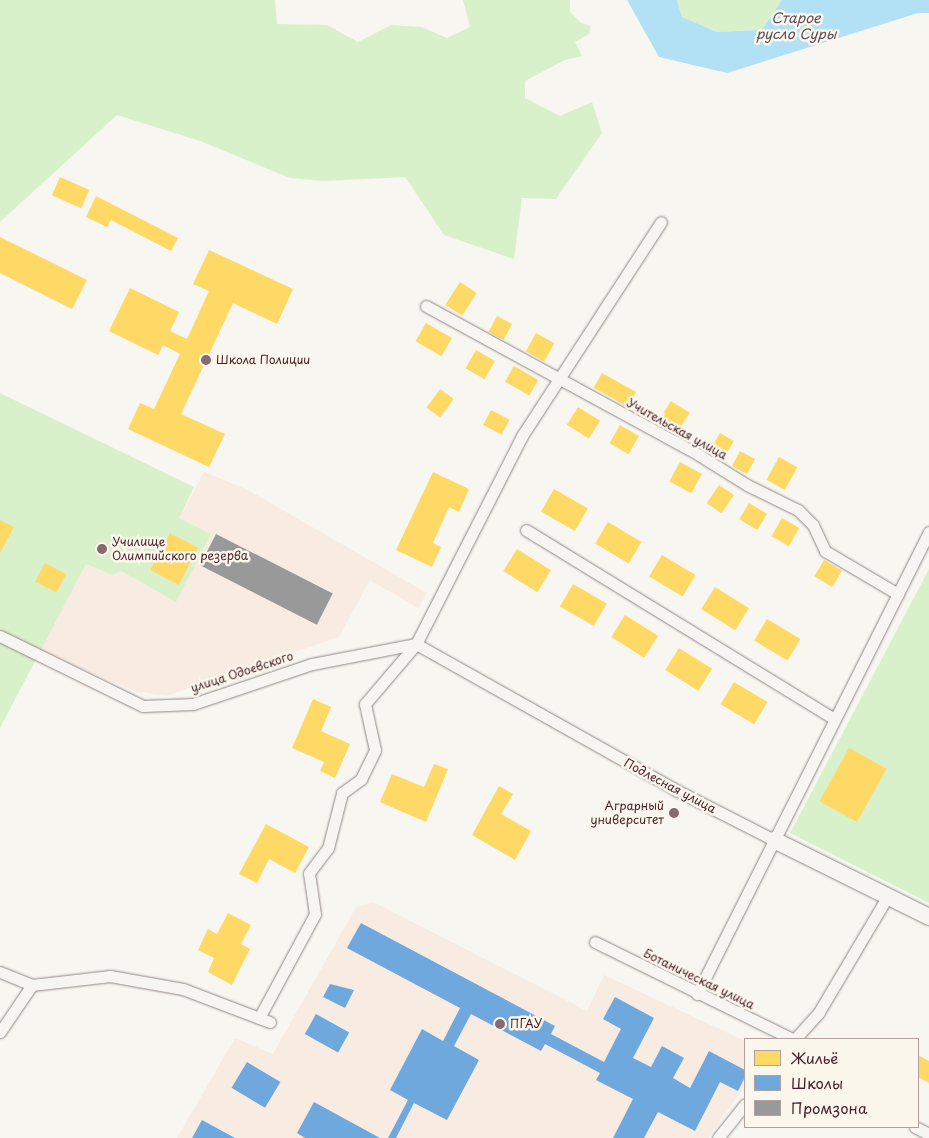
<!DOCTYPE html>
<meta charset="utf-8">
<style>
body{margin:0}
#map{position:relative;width:929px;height:1138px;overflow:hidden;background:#f8f6f0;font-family:"Playpen Sans",sans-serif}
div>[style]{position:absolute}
.built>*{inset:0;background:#f7ebe2}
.green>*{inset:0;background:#d9f1ca}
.water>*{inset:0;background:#b2e0f4}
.homes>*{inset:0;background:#ffd966;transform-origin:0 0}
.schools>*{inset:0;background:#6fa8dc;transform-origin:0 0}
.industry>*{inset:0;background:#999;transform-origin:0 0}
.roads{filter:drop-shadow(0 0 1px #918787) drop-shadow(0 0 1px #918787)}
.street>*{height:11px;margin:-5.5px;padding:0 5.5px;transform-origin:5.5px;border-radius:5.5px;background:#f6f5f1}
.secondary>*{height:16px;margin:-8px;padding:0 8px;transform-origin:8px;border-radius:8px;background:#f6f5f1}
.dots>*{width:14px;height:14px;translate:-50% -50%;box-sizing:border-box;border:2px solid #fbf7ec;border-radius:50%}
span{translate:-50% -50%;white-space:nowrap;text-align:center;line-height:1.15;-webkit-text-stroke:5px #fbf7ec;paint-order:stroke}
.poi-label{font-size:12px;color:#4a1f2b}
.left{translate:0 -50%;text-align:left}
.right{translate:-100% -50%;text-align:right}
.street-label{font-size:12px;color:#4a1f2b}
.water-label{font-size:14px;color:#5c4d5e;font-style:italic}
.legend{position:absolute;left:744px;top:1038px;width:175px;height:90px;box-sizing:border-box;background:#fbf7ec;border:1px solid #b4a19f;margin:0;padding:6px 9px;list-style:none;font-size:15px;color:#4a1f2b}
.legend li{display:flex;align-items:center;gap:10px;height:25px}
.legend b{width:25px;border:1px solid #b4a19f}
</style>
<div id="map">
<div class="built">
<div style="clip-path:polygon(204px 472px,246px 489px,427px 593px,418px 608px,370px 580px,339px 637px,166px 696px,135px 691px,40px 651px,86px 564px,112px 575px,121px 571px,175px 601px,211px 534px,179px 518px)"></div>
<div style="clip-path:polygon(373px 902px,587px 1011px,604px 975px,745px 1041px,745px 1086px,708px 1138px,177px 1138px,235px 1038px,273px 1054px,356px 907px)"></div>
</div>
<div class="green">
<div style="clip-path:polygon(0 0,275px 0,277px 24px,327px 25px,358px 42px,391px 25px,422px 27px,447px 38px,470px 27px,463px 0,570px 0,570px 12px,581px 23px,591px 26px,589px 34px,575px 42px,582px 56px,565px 60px,525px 81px,525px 98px,560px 116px,592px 102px,602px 133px,556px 199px,522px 198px,514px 259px,444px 235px,405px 177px,324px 181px,290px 178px,200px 141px,117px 115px,0 222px)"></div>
<div style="clip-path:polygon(677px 0,782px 0,762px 30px,717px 32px,682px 17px)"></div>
<div style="clip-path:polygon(0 393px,194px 487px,179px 518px,211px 534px,176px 602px,121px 571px,112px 575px,86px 564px,0 728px)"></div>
<div style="clip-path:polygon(929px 569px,929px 903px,790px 833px)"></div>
</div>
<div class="water">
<div style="clip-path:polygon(627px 0,677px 0,682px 17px,717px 32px,762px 30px,782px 0,929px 0,929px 13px,918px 13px,727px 73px,659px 57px)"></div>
</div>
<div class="homes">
<div style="left:60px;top:177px;width:32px;height:20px;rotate:24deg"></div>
<div style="clip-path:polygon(96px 196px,178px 238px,171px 251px,111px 220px,107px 227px,86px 217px)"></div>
<div style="clip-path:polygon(0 237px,87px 280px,72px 309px,0 273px)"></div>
<div style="clip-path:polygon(209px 250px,293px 289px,277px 324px,233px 303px,181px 414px,225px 434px,209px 467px,128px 429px,140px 403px,154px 409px,180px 354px,163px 345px,158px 355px,109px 331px,130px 288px,179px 312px,170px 331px,187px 339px,209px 291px,193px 284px)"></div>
<div style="left:460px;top:282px;width:20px;height:27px;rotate:33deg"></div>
<div style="left:497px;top:316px;width:17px;height:18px;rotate:28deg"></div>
<div style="left:426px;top:323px;width:30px;height:21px;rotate:30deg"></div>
<div style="left:536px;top:333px;width:21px;height:21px;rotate:29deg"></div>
<div style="left:476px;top:350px;width:22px;height:21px;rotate:30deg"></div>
<div style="left:514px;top:366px;width:28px;height:18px;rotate:30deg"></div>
<div style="left:602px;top:373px;width:39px;height:17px;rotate:29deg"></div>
<div style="left:440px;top:389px;width:17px;height:23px;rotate:36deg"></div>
<div style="left:671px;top:401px;width:22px;height:22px;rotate:32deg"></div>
<div style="left:578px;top:407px;width:26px;height:21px;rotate:32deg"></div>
<div style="left:491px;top:410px;width:21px;height:17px;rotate:28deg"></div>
<div style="left:620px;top:425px;width:22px;height:21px;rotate:30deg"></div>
<div style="left:720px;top:433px;width:16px;height:23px;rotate:30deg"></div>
<div style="left:740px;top:451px;width:17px;height:17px;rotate:28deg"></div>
<div style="left:779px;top:457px;width:21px;height:26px;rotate:29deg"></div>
<div style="left:680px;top:462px;width:25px;height:22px;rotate:29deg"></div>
<div style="clip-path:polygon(433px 472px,469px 489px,459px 512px,449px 507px,433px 543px,441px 547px,432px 567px,396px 550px)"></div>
<div style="left:719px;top:485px;width:18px;height:22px;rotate:34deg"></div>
<div style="left:554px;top:489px;width:39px;height:26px;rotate:30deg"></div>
<div style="left:749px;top:503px;width:21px;height:19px;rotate:31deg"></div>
<div style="left:782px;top:518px;width:20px;height:21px;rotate:30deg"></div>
<div style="clip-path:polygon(0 520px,14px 527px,0 553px)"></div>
<div style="left:608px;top:522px;width:39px;height:25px;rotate:31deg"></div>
<div style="left:170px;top:533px;width:32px;height:42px;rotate:28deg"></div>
<div style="left:517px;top:549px;width:40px;height:26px;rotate:32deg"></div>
<div style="left:662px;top:555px;width:39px;height:25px;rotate:31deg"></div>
<div style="left:824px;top:560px;width:21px;height:19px;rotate:31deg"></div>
<div style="left:45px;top:563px;width:24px;height:21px;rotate:28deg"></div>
<div style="left:573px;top:584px;width:39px;height:26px;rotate:30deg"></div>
<div style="left:715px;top:587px;width:40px;height:26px;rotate:32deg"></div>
<div style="left:625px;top:615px;width:39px;height:26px;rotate:32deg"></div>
<div style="left:767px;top:619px;width:39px;height:25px;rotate:31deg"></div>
<div style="left:679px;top:648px;width:39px;height:26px;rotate:32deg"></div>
<div style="left:734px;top:682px;width:39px;height:26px;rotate:31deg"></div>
<div style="clip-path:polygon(313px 699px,331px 707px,321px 731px,350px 744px,335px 778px,320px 771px,324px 762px,292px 748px)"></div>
<div style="left:849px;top:748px;width:43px;height:61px;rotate:29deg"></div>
<div style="clip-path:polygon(434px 764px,448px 769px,426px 822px,380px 802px,392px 774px,424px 787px)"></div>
<div style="clip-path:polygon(499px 786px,513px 794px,501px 814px,531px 831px,515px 860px,472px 835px)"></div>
<div style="clip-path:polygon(266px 824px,309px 847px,295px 873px,269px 859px,257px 883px,239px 874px)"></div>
<div style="clip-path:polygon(228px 913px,251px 925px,241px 944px,250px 949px,232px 985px,208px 972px,214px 958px,198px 950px,208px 929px,217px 934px)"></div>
<div style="clip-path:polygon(918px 1055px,929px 1061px,929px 1083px,918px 1077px)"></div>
</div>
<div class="schools">
<div style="clip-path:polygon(361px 923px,555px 1026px,551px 1034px,604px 1062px,621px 1029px,603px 1019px,615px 997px,654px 1018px,633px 1058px,651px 1067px,662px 1046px,684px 1058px,673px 1078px,690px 1088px,709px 1051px,745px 1070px,745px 1077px,738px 1091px,720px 1082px,695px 1131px,658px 1112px,644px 1138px,613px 1138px,633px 1099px,596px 1080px,600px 1073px,545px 1044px,541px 1051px,471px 1014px,454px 1046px,479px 1060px,447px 1120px,414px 1103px,396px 1138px,388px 1138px,408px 1100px,390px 1090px,422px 1029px,443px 1041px,460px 1008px,347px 948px)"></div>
<div style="clip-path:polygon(330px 984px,354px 990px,345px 1008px,323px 997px)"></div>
<div style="left:316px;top:1014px;width:38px;height:23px;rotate:29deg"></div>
<div style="left:247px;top:1062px;width:39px;height:30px;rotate:31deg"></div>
<div style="clip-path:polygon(314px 1102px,380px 1138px,305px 1138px,297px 1133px)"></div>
<div style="clip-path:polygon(202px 1120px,235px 1138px,192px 1138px)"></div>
</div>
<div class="industry">
<div style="left:216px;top:534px;width:131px;height:35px;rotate:27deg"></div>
</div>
<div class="roads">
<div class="street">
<div style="left:426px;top:306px;width:311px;rotate:28.6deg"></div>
<div style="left:699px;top:455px;width:57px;rotate:32deg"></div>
<div style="left:747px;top:485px;width:57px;rotate:26.1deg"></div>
<div style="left:798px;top:510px;width:21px;rotate:45deg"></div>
<div style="left:813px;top:525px;width:29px;rotate:65deg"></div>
<div style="left:825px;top:551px;width:85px;rotate:30.5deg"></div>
<div style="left:526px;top:530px;width:361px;rotate:31.5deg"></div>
<div style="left:0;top:636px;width:159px;rotate:26.1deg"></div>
<div style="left:143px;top:706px;width:50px;rotate:-2.3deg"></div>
<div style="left:193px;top:704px;width:126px;rotate:-18.6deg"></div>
<div style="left:312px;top:664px;width:106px;rotate:-10.9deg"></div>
<div style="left:416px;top:644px;width:296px;rotate:29.3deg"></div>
<div style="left:674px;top:789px;width:112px;rotate:27deg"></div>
<div style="left:595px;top:942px;width:220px;rotate:26.2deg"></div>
<div style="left:0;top:972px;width:35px;rotate:22deg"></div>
<div style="left:32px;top:985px;width:79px;rotate:-6.6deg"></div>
<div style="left:110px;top:976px;width:74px;rotate:10.1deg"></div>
<div style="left:183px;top:989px;width:93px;rotate:20.8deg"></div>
<div style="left:697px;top:994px;width:517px;rotate:-63.34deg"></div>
<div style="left:259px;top:1018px;width:118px;rotate:-61.7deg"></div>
<div style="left:315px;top:914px;width:41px;rotate:-98.3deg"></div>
<div style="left:309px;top:873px;width:31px;rotate:-53deg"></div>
<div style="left:328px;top:848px;width:57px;rotate:-75.7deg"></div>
<div style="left:342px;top:793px;width:24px;rotate:-36deg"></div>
<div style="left:361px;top:779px;width:32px;rotate:-64deg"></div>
<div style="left:375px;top:750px;width:47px;rotate:-102.3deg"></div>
<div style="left:365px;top:704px;width:79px;rotate:-49.6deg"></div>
<div style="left:416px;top:644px;width:233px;rotate:-63deg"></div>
<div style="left:522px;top:436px;width:255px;rotate:-57deg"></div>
<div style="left:0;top:1032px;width:57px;rotate:-55.8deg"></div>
<div style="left:795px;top:1039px;width:36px;rotate:-48deg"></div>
<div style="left:819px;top:1012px;width:135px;rotate:-59.3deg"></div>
<div style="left:915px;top:1127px;width:16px;rotate:27deg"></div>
<div style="left:718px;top:1138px;width:43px;rotate:-51.5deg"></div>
</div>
<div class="secondary">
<div style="left:774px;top:840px;width:173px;rotate:26.4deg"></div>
</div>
</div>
<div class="dots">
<div style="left:206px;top:360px;background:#876a70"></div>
<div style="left:102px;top:549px;background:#876a70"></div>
<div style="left:674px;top:813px;background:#876a70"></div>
<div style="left:500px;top:1024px;background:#876a70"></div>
</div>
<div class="poi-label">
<span class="left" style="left:216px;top:360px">Школа Полиции</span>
<span class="left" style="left:112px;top:549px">Училище<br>Олимпийского резерва</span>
<span class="right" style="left:664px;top:813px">Аграрный<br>университет</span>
<span class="left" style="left:510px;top:1024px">ПГАУ</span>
</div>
<div class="street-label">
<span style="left:677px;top:429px;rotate:29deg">Учительская улица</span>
<span style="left:242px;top:672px;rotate:-18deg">улица Одоевского</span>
<span style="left:670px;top:786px;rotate:28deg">Подлесная улица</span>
<span style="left:699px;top:979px;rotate:26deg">Ботаническая улица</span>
</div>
<div class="water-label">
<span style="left:796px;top:26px">Старое<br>русло Суры</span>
</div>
<ul class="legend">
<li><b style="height:14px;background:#ffd966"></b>Жильё</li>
<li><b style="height:14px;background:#6fa8dc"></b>Школы</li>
<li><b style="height:14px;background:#999"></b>Промзона</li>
</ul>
</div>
